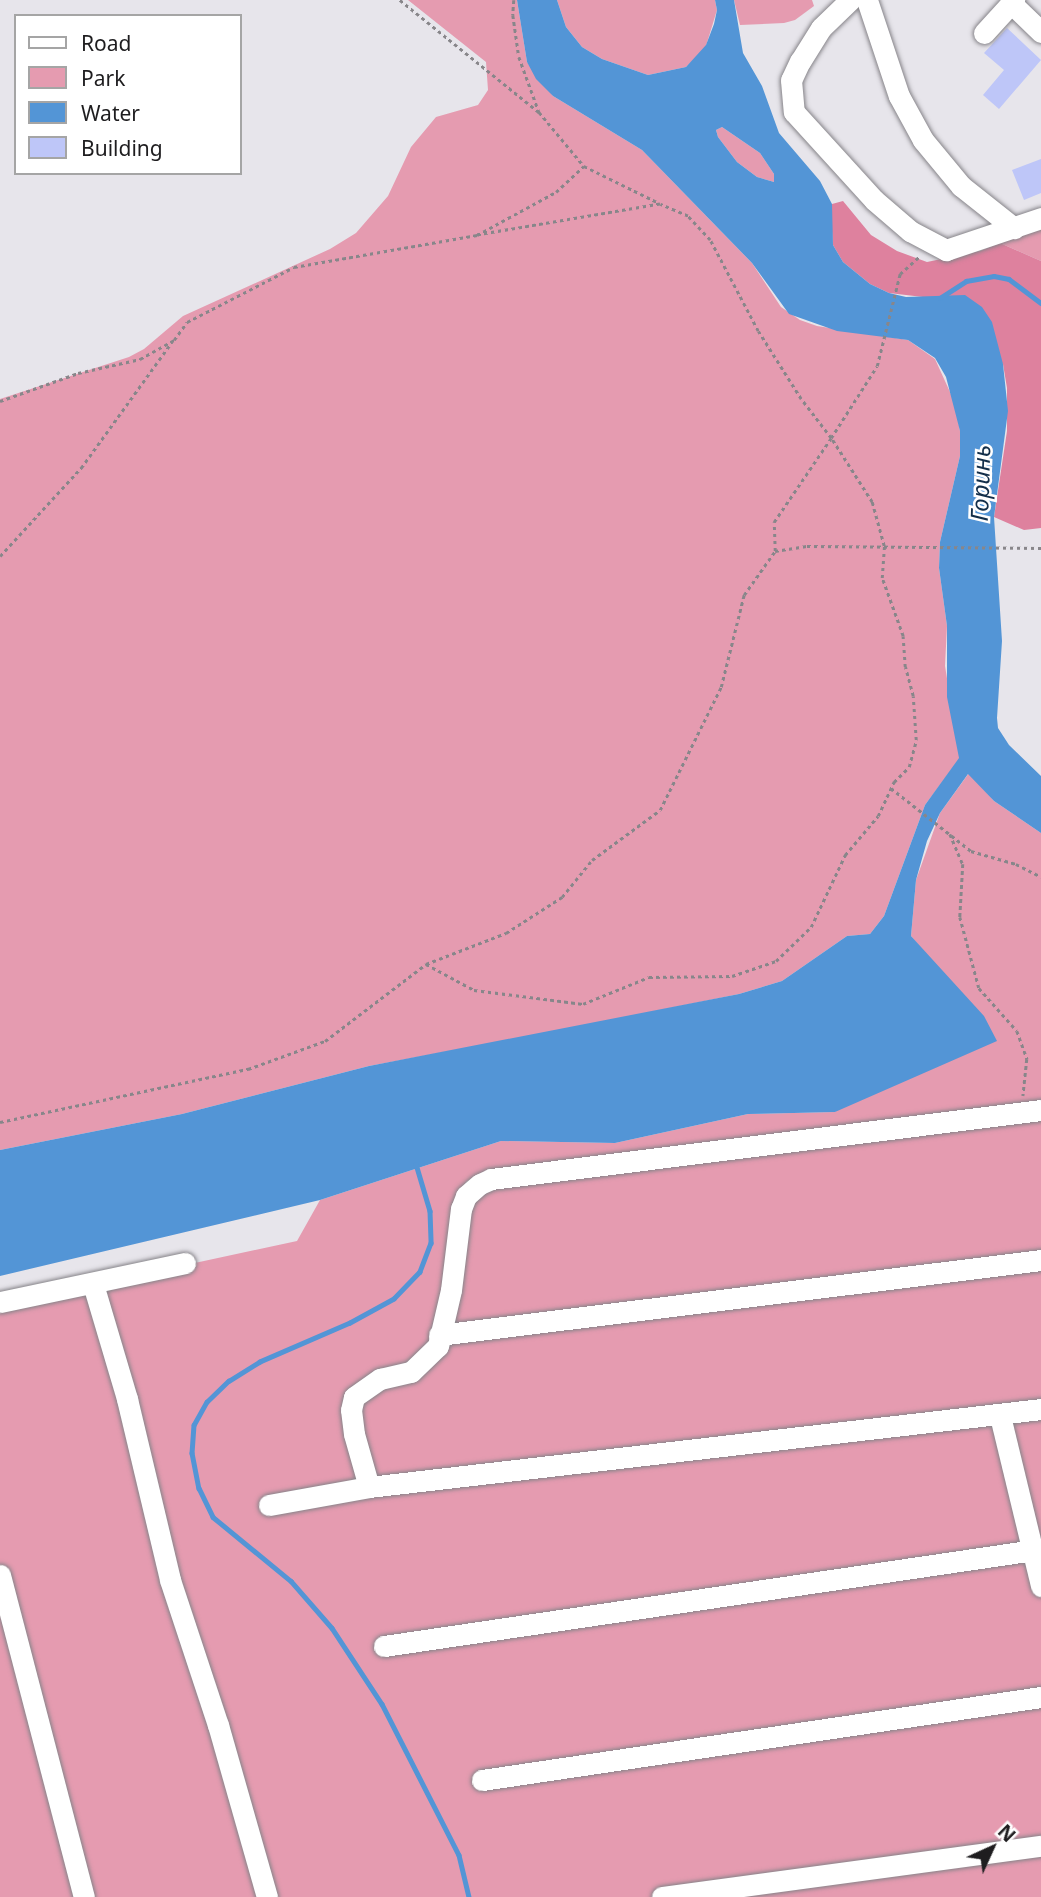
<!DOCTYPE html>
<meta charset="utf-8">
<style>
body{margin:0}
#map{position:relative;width:1041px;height:1897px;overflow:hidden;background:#e7e5eb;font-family:"Noto Sans",sans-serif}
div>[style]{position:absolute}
.green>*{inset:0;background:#e59bb0}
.forest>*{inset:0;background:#de819e}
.water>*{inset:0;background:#5395d6}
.stream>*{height:4.5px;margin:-2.25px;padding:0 2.25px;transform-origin:2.25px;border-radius:2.25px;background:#5395d6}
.building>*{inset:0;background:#bec6f8}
.path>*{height:2.5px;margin-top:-1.25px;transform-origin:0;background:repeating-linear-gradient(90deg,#88868a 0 3.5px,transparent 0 7px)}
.roads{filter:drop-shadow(0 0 2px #868489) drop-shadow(0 0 2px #868489)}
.minor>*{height:21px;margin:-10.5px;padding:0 10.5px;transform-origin:10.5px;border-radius:10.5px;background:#fff}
span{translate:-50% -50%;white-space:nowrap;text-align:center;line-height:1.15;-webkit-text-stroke:5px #fff;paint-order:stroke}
.water-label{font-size:24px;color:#132f4a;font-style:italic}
.legend{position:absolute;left:14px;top:14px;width:228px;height:161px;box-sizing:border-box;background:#fff;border:2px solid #a5a5a5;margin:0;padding:9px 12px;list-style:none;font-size:21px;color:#1e1d1f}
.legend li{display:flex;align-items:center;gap:14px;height:35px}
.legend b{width:35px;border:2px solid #a5a5a5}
.north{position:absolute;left:957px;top:1813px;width:70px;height:70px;-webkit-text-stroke:5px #fff;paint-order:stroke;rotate:45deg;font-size:19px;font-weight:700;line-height:28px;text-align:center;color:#1e1d1f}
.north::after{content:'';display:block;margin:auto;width:24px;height:32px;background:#1e1d1f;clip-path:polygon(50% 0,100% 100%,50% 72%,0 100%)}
</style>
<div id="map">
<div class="green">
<div style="clip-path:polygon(408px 0,517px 0,527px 62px,553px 96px,642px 150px,752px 263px,781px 307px,800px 320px,817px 326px,908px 340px,935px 359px,955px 403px,960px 431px,960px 456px,940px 542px,939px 568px,947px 626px,945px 666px,960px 758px,925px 805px,884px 916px,870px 934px,847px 936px,782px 981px,739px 994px,567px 1029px,369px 1066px,182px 1114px,0 1150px,0 399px,129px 357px,144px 349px,183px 316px,330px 249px,356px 233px,388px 196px,411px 147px,436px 117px,478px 105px,488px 90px,486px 62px)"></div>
<div style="clip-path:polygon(557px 0,715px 0,717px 10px,706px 46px,698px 56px,686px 67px,648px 75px,602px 59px,582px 47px,566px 27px)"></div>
<div style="clip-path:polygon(734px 0,812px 0,814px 6px,795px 20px,784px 23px,740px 25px)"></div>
<div style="clip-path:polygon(722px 127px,760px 153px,774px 174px,774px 182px,757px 177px,737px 162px,718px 137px,716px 130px)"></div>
<div style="clip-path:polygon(1041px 228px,1041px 261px,1000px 243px)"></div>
<div style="clip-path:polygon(969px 773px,994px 801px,1041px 833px,1041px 1100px,489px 1175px,467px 1181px,458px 1193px,1041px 1116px,1041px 1897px,0 1897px,0 1305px,297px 1241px,320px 1200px,501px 1141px,615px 1143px,748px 1114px,835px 1112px,944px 976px,911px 936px,916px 880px,940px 813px)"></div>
</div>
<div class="forest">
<div style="clip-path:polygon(843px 201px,871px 235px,897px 251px,927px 262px,980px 251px,1000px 243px,1041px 261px,1041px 528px,1024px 530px,994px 517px,1007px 431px,1007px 388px,1003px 364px,923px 297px,889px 293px,870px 284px,843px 262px,833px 245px,831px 218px,832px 204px)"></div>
</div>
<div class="water">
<div style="clip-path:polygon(evenodd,517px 0,557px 0,566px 27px,582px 47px,602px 59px,648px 75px,686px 67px,706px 45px,714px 24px,717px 10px,715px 0,734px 0,743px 53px,762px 86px,779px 133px,820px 181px,832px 204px,833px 245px,843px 262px,870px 284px,889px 293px,906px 297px,965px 295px,982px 307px,992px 322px,1003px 364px,1008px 411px,994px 517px,1002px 641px,997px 718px,998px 728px,1009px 745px,1041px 776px,1041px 833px,994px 801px,968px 774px,940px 813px,927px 841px,916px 880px,911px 936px,984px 1016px,997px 1041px,835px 1112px,748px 1114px,615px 1143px,501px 1141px,320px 1200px,0 1276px,0 1150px,182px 1114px,369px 1066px,739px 994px,782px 981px,847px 936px,870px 934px,884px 916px,925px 805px,959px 758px,947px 697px,947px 626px,939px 568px,940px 542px,960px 456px,960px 431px,946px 377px,935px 358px,908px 340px,837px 331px,789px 314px,752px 263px,642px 150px,553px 96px,536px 79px,527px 62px,517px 0,722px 127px,760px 153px,774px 174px,774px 182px,757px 177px,737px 162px,718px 137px,716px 130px,722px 127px)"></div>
</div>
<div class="stream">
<div style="left:940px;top:298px;width:31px;rotate:-33deg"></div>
<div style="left:966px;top:281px;width:28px;rotate:-10deg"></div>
<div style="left:994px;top:276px;width:15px;rotate:11deg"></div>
<div style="left:1009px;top:279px;width:40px;rotate:37deg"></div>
<div style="left:416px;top:1164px;width:49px;rotate:73.4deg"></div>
<div style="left:430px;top:1211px;width:32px;rotate:88deg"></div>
<div style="left:431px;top:1243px;width:31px;rotate:111deg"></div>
<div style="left:420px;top:1272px;width:37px;rotate:134deg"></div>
<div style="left:394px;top:1299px;width:50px;rotate:151.4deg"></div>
<div style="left:350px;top:1323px;width:98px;rotate:156.6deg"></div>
<div style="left:260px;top:1362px;width:36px;rotate:148deg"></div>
<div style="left:229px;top:1381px;width:30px;rotate:136deg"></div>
<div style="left:207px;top:1402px;width:26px;rotate:119deg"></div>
<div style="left:194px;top:1425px;width:28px;rotate:94deg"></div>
<div style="left:192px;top:1453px;width:36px;rotate:79deg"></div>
<div style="left:199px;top:1488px;width:32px;rotate:64deg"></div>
<div style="left:213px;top:1517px;width:101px;rotate:39.4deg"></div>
<div style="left:291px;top:1581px;width:62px;rotate:48.9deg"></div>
<div style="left:332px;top:1628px;width:91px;rotate:56.7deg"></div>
<div style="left:382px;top:1704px;width:169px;rotate:63deg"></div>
<div style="left:459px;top:1855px;width:43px;rotate:76.6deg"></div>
</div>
<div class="building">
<div style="clip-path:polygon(1007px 28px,1041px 60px,999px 109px,983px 95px,1004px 70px,984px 53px)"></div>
<div style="clip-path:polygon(1041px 159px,1041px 193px,1024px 200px,1012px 170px)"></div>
</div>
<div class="path">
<div style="left:400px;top:0;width:179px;rotate:38.9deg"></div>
<div style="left:539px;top:112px;width:70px;rotate:50.2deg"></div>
<div style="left:584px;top:166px;width:84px;rotate:26.3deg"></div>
<div style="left:514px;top:0;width:15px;rotate:94deg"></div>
<div style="left:513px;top:15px;width:42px;rotate:81.9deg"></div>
<div style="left:519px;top:57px;width:59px;rotate:70deg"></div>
<div style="left:0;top:401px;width:83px;rotate:-19.7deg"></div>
<div style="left:78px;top:373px;width:64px;rotate:-12.7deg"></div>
<div style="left:140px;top:359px;width:39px;rotate:-29deg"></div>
<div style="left:174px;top:340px;width:22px;rotate:-54deg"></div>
<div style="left:187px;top:322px;width:120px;rotate:-27.2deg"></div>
<div style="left:294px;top:267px;width:186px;rotate:-9.9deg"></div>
<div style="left:477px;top:235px;width:90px;rotate:-28.6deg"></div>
<div style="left:556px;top:192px;width:38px;rotate:-43deg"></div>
<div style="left:775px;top:551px;width:32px;rotate:-9deg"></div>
<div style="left:807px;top:546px;width:234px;rotate:0.5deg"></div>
<div style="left:0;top:556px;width:120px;rotate:-47.4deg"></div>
<div style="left:81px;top:468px;width:155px;rotate:-54.2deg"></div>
<div style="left:891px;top:788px;width:102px;rotate:38.2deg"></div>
<div style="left:971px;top:851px;width:47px;rotate:16.1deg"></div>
<div style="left:1016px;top:864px;width:28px;rotate:27deg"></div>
<div style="left:950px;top:834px;width:33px;rotate:67deg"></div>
<div style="left:963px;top:864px;width:53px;rotate:93.2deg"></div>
<div style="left:960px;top:917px;width:73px;rotate:75deg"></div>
<div style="left:979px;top:988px;width:57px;rotate:48.5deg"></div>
<div style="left:1017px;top:1031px;width:30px;rotate:70deg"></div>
<div style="left:1027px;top:1059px;width:37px;rotate:96deg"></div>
<div style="left:426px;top:964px;width:55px;rotate:28.4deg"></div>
<div style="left:474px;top:990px;width:110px;rotate:7.3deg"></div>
<div style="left:583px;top:1004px;width:71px;rotate:-22.2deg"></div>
<div style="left:649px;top:977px;width:83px;rotate:-0.7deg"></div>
<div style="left:732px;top:976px;width:46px;rotate:-18.8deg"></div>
<div style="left:776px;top:961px;width:49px;rotate:-44.2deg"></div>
<div style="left:811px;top:927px;width:80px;rotate:-64.7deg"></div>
<div style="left:845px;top:855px;width:51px;rotate:-49.8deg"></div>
<div style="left:878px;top:816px;width:38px;rotate:-65deg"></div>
<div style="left:894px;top:782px;width:21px;rotate:-45deg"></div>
<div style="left:909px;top:767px;width:28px;rotate:-75deg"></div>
<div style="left:916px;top:740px;width:44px;rotate:-93.9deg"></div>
<div style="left:913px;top:696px;width:30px;rotate:-105deg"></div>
<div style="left:905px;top:667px;width:31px;rotate:-94deg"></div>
<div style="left:903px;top:636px;width:62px;rotate:-109.9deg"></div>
<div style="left:882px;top:578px;width:32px;rotate:-86deg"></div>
<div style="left:884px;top:546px;width:46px;rotate:-105.3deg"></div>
<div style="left:872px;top:502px;width:76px;rotate:-122.6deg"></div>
<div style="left:831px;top:438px;width:85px;rotate:-57.4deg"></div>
<div style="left:877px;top:366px;width:95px;rotate:-76deg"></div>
<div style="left:900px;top:274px;width:25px;rotate:-42deg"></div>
<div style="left:0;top:1122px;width:254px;rotate:-12.1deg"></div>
<div style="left:248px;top:1069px;width:82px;rotate:-20deg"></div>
<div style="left:325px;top:1041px;width:127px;rotate:-37.3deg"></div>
<div style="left:426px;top:964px;width:86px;rotate:-21.2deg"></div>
<div style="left:506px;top:933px;width:67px;rotate:-32.7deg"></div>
<div style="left:562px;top:897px;width:48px;rotate:-51deg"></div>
<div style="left:592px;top:860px;width:84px;rotate:-36.3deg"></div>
<div style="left:660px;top:810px;width:137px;rotate:-63.6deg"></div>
<div style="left:721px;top:687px;width:95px;rotate:-76deg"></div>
<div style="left:744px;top:595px;width:54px;rotate:-54.8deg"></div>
<div style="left:775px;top:551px;width:29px;rotate:-92deg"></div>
<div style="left:774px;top:522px;width:102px;rotate:-55.8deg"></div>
<div style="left:831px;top:438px;width:49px;rotate:-127.6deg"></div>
<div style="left:801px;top:399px;width:80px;rotate:-122.3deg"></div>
<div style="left:758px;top:331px;width:103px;rotate:-117.8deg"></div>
<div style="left:710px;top:240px;width:33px;rotate:-133deg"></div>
<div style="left:688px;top:216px;width:30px;rotate:-157deg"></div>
<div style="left:660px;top:204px;width:186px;rotate:170.4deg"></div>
</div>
<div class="roads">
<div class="minor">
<div style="left:850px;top:0;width:40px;rotate:136deg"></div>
<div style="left:821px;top:28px;width:39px;rotate:122deg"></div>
<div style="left:800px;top:61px;width:21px;rotate:115deg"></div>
<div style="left:791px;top:80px;width:32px;rotate:85deg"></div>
<div style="left:794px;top:112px;width:119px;rotate:47.7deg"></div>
<div style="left:874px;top:200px;width:48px;rotate:40.7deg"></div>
<div style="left:910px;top:231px;width:41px;rotate:27.8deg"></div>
<div style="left:946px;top:250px;width:100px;rotate:-18.6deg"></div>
<div style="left:867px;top:0;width:101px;rotate:71.6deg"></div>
<div style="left:899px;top:96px;width:50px;rotate:61.4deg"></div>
<div style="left:923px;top:140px;width:60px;rotate:50.4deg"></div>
<div style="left:961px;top:186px;width:68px;rotate:38.4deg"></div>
<div style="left:1011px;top:3px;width:42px;rotate:44deg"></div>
<div style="left:984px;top:33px;width:45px;rotate:-47.7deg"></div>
<div style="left:93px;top:1284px;width:120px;rotate:73.5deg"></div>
<div style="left:127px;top:1399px;width:186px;rotate:76.6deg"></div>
<div style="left:170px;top:1580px;width:153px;rotate:71.7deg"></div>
<div style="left:218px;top:1725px;width:179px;rotate:74.1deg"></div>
<div style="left:0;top:1302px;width:189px;rotate:-11.9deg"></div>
<div style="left:439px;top:1335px;width:607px;rotate:-7.1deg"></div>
<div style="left:1000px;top:1416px;width:175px;rotate:76.4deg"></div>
<div style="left:369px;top:1487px;width:55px;rotate:-105.8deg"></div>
<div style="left:354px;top:1434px;width:24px;rotate:-97deg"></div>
<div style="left:351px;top:1410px;width:13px;rotate:-77deg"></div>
<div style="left:354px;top:1397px;width:32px;rotate:-35deg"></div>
<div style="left:380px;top:1379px;width:32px;rotate:-13deg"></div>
<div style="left:411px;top:1372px;width:37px;rotate:-44deg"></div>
<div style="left:438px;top:1346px;width:57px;rotate:-76.9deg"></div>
<div style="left:451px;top:1290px;width:82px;rotate:-83deg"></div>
<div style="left:461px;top:1209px;width:14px;rotate:-69deg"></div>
<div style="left:466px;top:1196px;width:18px;rotate:-41deg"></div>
<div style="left:480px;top:1184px;width:12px;rotate:-24deg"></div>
<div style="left:491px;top:1179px;width:554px;rotate:-7.15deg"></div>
<div style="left:269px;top:1505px;width:102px;rotate:-10.2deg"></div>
<div style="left:369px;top:1487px;width:677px;rotate:-6.62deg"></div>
<div style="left:0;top:1575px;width:333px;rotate:75.4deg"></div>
<div style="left:384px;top:1646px;width:664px;rotate:-8.4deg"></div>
<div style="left:482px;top:1780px;width:565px;rotate:-8.45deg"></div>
<div style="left:662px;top:1897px;width:382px;rotate:-7.7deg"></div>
</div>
</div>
<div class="water-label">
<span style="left:980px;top:483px;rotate:-88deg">Горинь</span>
</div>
<ul class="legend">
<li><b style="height:9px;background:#fff"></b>Road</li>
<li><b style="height:19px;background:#e59bb0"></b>Park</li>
<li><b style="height:19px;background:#5395d6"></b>Water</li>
<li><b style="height:19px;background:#bec6f8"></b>Building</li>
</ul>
<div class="north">N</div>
</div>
